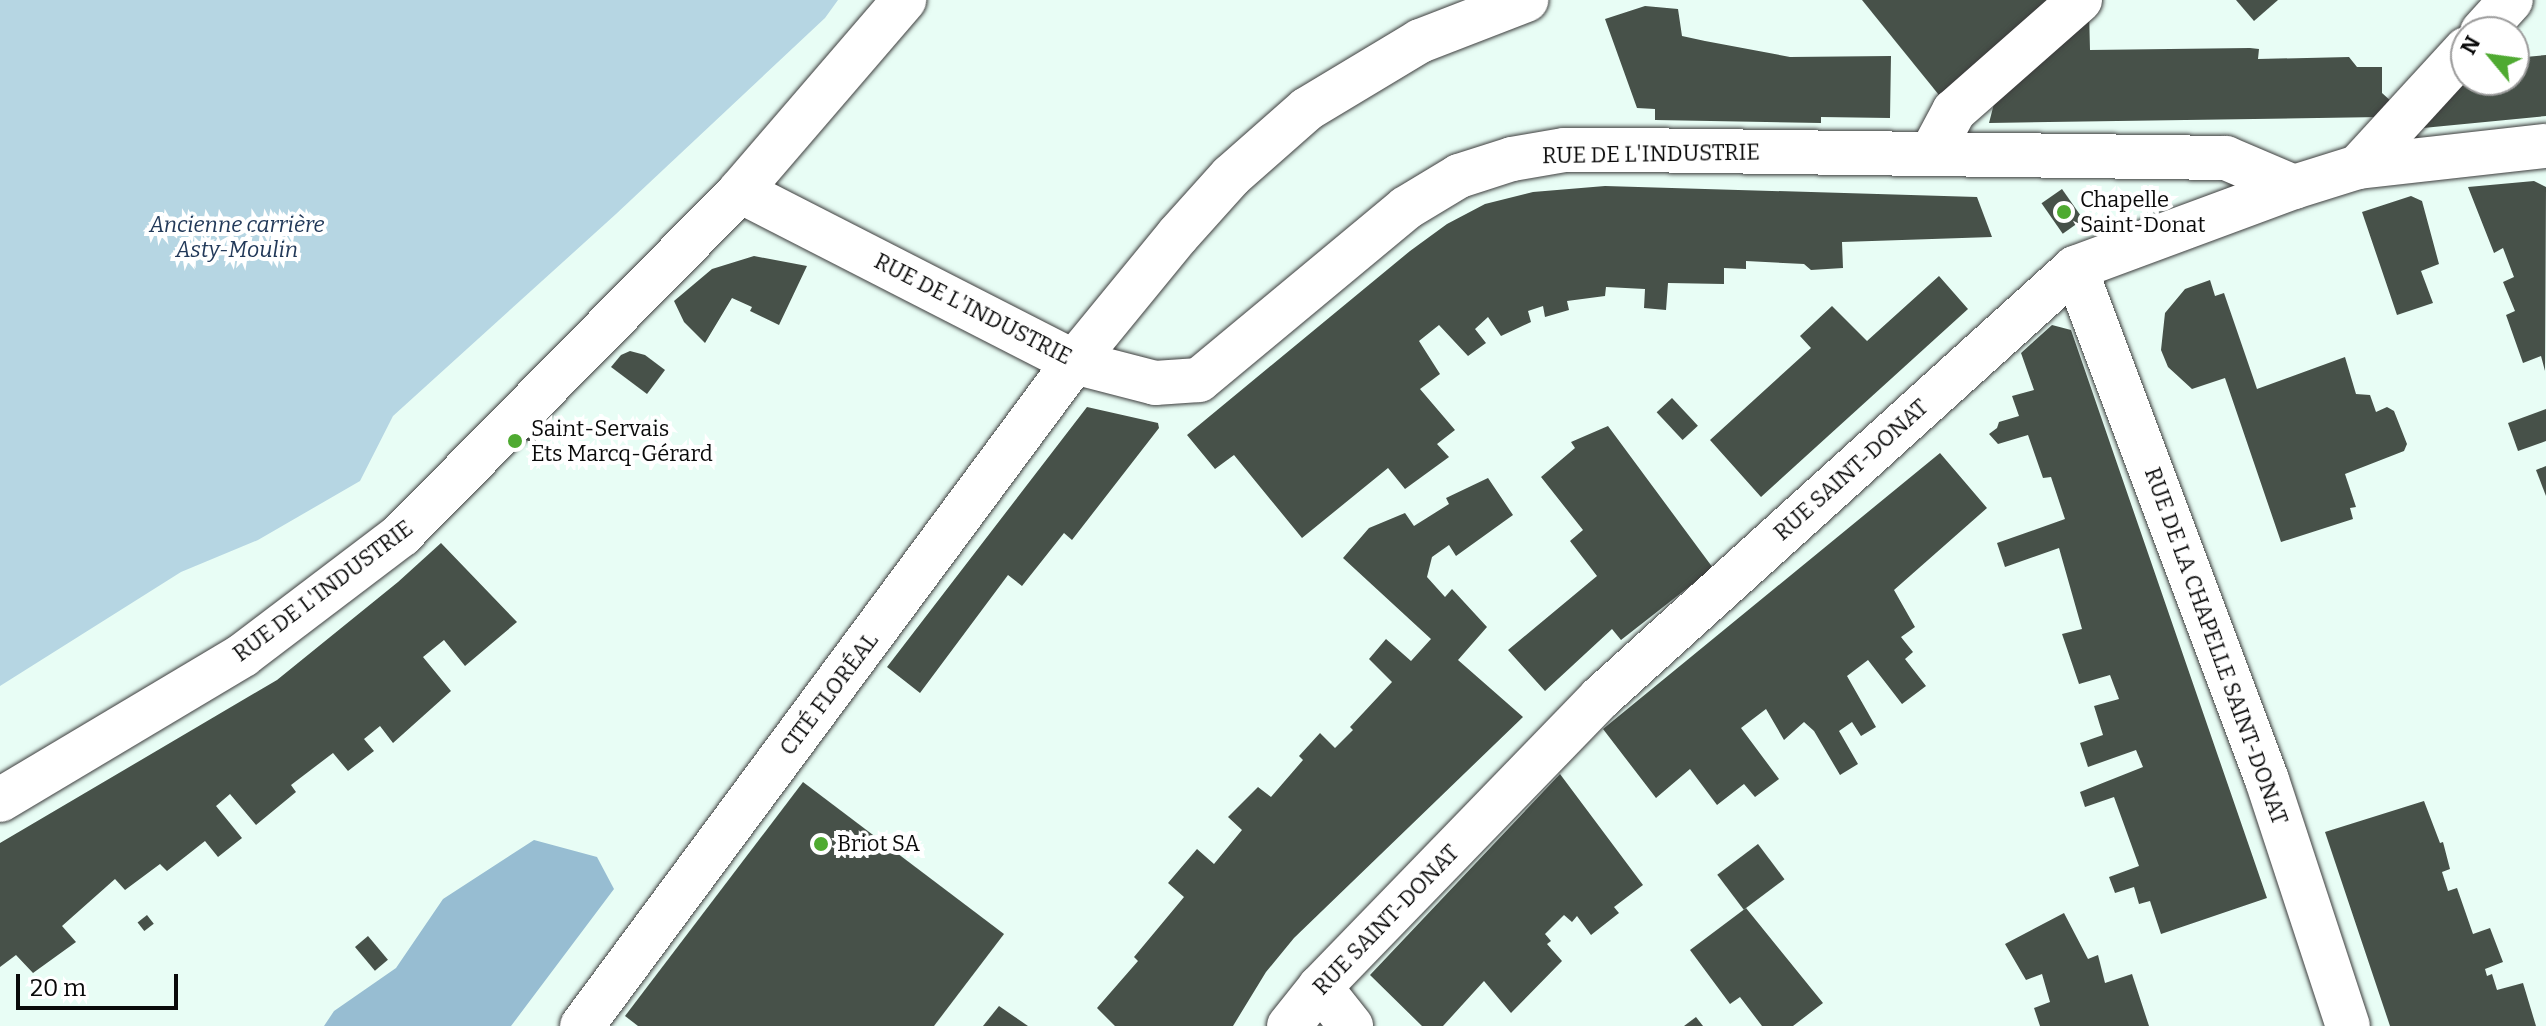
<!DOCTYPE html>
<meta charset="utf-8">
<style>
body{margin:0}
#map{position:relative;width:2546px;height:1026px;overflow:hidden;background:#e8fdf5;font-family:Bitter,serif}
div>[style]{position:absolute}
.green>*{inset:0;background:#b6d6e3}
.forest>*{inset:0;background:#97bdd2}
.building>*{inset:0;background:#475149;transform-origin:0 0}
.roads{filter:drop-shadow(0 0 2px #3d3d3d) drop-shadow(0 0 2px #3d3d3d)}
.minor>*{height:44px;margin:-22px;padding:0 22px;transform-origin:22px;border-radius:22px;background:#fff}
.dots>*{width:22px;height:22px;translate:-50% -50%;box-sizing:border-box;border:4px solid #fff;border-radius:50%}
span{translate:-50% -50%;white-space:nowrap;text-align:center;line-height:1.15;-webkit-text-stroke:8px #fff;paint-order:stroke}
.street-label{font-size:22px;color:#0a0a0a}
.poi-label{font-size:22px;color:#0a0a0a}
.left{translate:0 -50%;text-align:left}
.park-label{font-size:22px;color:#223959;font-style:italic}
.north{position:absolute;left:2450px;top:16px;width:80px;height:80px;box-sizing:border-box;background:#fff;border:2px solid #9d9d9d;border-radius:50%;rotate:299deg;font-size:22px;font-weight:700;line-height:32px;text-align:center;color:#0a0a0a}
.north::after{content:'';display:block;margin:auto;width:28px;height:36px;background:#4faa31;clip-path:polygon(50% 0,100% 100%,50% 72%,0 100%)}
.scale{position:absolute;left:16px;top:974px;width:162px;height:36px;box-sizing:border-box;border:4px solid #0a0a0a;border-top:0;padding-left:10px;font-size:24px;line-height:28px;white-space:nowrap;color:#0a0a0a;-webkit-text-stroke:6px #fff;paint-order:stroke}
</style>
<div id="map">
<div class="green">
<div style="clip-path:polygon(0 0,838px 0,825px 18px,616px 214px,393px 416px,360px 481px,258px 540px,181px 572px,0 686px)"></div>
</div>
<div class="forest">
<div style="clip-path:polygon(534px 840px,597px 857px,614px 889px,511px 1026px,324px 1026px,334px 1011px,396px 968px,443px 899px)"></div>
</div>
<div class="building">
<div style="clip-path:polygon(1862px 0,2063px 0,1943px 100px)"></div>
<div style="clip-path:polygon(2236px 0,2278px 0,2254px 21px)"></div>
<div style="clip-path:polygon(1645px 6px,1678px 9px,1682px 36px,1705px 41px,1790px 57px,1891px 56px,1890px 118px,1821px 117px,1821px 123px,1655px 120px,1655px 109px,1637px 108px,1605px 19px)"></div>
<div style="clip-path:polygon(2089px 10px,2090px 50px,2250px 48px,2259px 49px,2258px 59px,2349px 57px,2357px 67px,2382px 67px,2382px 93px,2392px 102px,2381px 117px,1989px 123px,1999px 84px)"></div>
<div style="clip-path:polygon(2546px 55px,2546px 116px,2423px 128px,2466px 80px,2514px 80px,2514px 58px)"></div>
<div style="clip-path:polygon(2534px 181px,2546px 187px,2545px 371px,2541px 356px,2523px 363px,2506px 315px,2515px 311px,2503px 282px,2514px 277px,2503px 248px,2494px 253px,2468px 187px)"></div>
<div style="clip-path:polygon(1605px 186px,1977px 197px,1992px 237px,1842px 242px,1843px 268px,1811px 270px,1804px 264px,1746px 261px,1746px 269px,1724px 268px,1724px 284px,1668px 283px,1666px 310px,1644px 308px,1645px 289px,1606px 287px,1605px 296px,1567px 301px,1569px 310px,1545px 317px,1543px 306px,1528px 311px,1531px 322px,1501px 336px,1488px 317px,1475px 329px,1486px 343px,1468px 356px,1439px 325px,1419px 341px,1440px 374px,1420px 389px,1455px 430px,1437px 444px,1449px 457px,1405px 489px,1388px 468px,1302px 538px,1234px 455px,1215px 469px,1187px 435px,1410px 251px,1447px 224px,1485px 204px,1533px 192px)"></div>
<div style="left:2062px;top:189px;width:37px;height:25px;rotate:55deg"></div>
<div style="clip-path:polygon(2411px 196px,2422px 201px,2439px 264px,2421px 271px,2433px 303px,2397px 315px,2362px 212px)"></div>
<div style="clip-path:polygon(754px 256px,807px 266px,779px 325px,750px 311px,752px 307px,732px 298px,705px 343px,684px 322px,674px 301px,712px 269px)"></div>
<div style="clip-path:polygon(1939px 276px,1968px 309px,1761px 497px,1710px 440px,1811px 348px,1800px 336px,1832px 306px,1867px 341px)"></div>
<div style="clip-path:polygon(2210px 280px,2215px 296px,2224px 293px,2257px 389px,2345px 357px,2356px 394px,2370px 395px,2376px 412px,2387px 407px,2394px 411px,2407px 444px,2404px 451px,2345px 474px,2356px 507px,2350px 508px,2353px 519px,2281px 542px,2225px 378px,2192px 389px,2168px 367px,2161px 350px,2165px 313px,2185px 289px)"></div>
<div style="clip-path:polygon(2052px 325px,2071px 330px,2267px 898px,2161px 934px,2150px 901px,2139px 904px,2134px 887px,2115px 893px,2109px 877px,2139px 866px,2114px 797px,2085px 807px,2080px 792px,2143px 767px,2136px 750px,2088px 767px,2080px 743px,2103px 735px,2094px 706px,2119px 699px,2110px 675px,2079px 684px,2062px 634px,2082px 629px,2059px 548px,2005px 567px,1997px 543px,2065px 519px,2051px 477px,2043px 478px,2028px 435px,1998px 444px,1989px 434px,1997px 428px,1999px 422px,2019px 416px,2012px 396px,2034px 390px,2021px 353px)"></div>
<div style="clip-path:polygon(630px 351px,645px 355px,665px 370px,647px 394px,611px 367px,621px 355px)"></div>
<div style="left:1672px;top:398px;width:38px;height:21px;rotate:47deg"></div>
<div style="clip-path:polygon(1087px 407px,1158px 423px,1159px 428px,1072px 540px,1064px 533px,1022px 586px,1008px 575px,920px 693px,887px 667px)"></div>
<div style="clip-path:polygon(2546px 409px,2546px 441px,2518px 451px,2508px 423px)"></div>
<div style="left:540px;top:422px;width:10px;height:22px;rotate:45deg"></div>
<div style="clip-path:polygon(1608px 426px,1713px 568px,1621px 640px,1612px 629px,1545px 691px,1508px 650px,1597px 576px,1570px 541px,1583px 530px,1541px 477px,1575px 448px,1571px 442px)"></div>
<div style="clip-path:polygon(1940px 453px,1987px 508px,1894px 590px,1915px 627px,1901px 637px,1913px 652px,1905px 659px,1926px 686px,1902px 704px,1868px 660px,1847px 676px,1876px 727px,1861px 736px,1852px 722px,1839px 731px,1858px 764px,1840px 775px,1814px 731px,1804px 722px,1784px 740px,1766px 709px,1741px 728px,1779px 779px,1755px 797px,1744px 784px,1717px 805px,1690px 769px,1656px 798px,1603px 729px)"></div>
<div style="clip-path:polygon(2546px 466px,2546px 496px,2536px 470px)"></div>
<div style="clip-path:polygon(1488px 478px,1513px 515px,1456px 556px,1449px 545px,1432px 557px,1427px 577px,1445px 597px,1452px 589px,1487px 627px,1458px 660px,1523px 717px,1294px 938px,1266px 972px,1233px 1026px,1115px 1026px,1097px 1008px,1138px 961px,1134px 957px,1184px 897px,1168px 883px,1197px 849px,1214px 864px,1242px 830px,1228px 817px,1258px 787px,1271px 797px,1303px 760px,1299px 756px,1320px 733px,1335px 748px,1353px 730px,1350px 727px,1392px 682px,1369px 659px,1386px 639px,1411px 661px,1431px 639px,1343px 558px,1369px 528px,1405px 513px,1414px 526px,1449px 504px,1446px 498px)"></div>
<div style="clip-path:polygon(441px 543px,517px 622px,465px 666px,444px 640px,423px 657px,451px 691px,393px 743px,380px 726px,364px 739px,374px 751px,348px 771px,333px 753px,291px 785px,296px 792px,256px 825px,230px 794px,216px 806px,242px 838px,218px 857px,205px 841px,167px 871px,160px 864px,125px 890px,115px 879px,62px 926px,76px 942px,33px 973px,16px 955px,0 967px,0 843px,277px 680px,398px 582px)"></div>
<div style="clip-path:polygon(1560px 774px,1643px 885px,1614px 907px,1619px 913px,1591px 935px,1577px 916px,1572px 922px,1564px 915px,1545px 934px,1551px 941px,1547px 944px,1562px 961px,1511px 1013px,1484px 981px,1443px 1026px,1422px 1026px,1370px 975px)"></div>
<div style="clip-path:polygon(803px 782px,1004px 934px,934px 1026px,638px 1026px,625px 1016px)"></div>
<div style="clip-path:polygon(2424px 801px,2440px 843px,2443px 842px,2450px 869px,2442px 872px,2448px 891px,2457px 888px,2473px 934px,2490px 928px,2503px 962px,2485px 969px,2487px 976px,2492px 974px,2497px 990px,2523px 983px,2536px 1026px,2390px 1026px,2325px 832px)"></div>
<div style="left:1758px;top:844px;width:44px;height:51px;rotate:53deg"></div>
<div style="clip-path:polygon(1746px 908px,1823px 1003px,1793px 1026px,1762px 1026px,1740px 997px,1730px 1004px,1690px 950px)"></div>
<div style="clip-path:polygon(2064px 913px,2088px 959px,2098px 955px,2105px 983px,2132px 974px,2149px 1026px,2040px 1026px,2034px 1008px,2050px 1002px,2042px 974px,2026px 980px,2005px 944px)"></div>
<div style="left:147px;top:915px;width:11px;height:12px;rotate:52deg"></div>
<div style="left:368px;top:936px;width:31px;height:17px;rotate:50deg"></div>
<div style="clip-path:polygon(999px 1006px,1028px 1026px,983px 1026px)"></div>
<div style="clip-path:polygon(1696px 1017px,1703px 1026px,1684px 1026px)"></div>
</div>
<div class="roads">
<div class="minor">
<div style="left:2482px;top:32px;width:43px;rotate:-47.8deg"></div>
<div style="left:1931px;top:154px;width:49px;rotate:-61.9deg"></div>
<div style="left:1954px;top:111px;width:168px;rotate:-41.4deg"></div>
<div style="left:2358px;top:167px;width:160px;rotate:-47.5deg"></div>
<div style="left:740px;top:191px;width:375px;rotate:27.1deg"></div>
<div style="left:1074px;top:362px;width:84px;rotate:14.5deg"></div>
<div style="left:1155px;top:383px;width:44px;rotate:-3.9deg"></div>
<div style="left:1199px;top:380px;width:269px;rotate:-39.7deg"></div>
<div style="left:1406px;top:208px;width:62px;rotate:-31.1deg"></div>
<div style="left:1459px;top:176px;width:56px;rotate:-17.8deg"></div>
<div style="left:1512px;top:159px;width:53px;rotate:-9.8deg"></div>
<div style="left:1564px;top:150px;width:67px"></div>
<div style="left:1631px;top:150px;width:595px;rotate:0.77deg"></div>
<div style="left:2226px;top:158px;width:74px;rotate:23.1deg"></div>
<div style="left:2075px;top:268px;width:547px;rotate:69.44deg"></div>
<div style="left:2267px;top:780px;width:259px;rotate:71.8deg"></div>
<div style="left:0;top:800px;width:283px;rotate:-30.8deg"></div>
<div style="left:243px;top:655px;width:198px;rotate:-37.2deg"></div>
<div style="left:401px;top:535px;width:483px;rotate:-45.4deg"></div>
<div style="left:740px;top:191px;width:252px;rotate:-49.3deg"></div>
<div style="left:1320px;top:987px;width:50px;rotate:51.5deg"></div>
<div style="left:582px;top:1026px;width:826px;rotate:-53.46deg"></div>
<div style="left:1074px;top:362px;width:164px;rotate:-50.7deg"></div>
<div style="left:1178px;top:235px;width:79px;rotate:-48.1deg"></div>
<div style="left:1231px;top:176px;width:101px;rotate:-41.4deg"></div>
<div style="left:1307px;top:109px;width:132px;rotate:-31deg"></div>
<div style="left:1420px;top:41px;width:114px;rotate:-21.1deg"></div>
<div style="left:1289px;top:1026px;width:50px;rotate:-51.5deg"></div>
<div style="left:1320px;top:987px;width:402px;rotate:-45.9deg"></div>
<div style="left:1600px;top:698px;width:641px;rotate:-42.15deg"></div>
<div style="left:2075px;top:268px;width:233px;rotate:-20.3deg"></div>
<div style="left:2294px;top:187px;width:67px;rotate:-17.4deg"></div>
<div style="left:2358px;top:167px;width:189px;rotate:-6.4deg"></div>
</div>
</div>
<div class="dots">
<div style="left:2064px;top:212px;background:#4faa31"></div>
<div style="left:515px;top:441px;background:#4faa31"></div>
<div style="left:821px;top:844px;background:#4faa31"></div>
</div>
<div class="street-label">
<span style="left:1651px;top:154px;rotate:-1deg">RUE DE L'INDUSTRIE</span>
<span style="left:973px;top:309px;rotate:27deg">RUE DE L'INDUSTRIE</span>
<span style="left:1851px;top:470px;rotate:-42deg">RUE SAINT-DONAT</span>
<span style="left:323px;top:591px;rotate:-37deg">RUE DE L'INDUSTRIE</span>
<span style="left:2216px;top:646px;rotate:70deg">RUE DE LA CHAPELLE SAINT-DONAT</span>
<span style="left:829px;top:694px;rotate:-53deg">CITÉ FLORÉAL</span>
<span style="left:1386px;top:920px;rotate:-46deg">RUE SAINT-DONAT</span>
</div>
<div class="poi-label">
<span class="left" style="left:2080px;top:212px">Chapelle<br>Saint-Donat</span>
<span class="left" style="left:531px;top:441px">Saint-Servais<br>Ets Marcq-Gérard</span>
<span class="left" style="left:837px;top:844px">Briot SA</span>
</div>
<div class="park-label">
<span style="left:237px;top:237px">Ancienne carrière<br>Asty-Moulin</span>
</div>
<div class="north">N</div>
<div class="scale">20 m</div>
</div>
